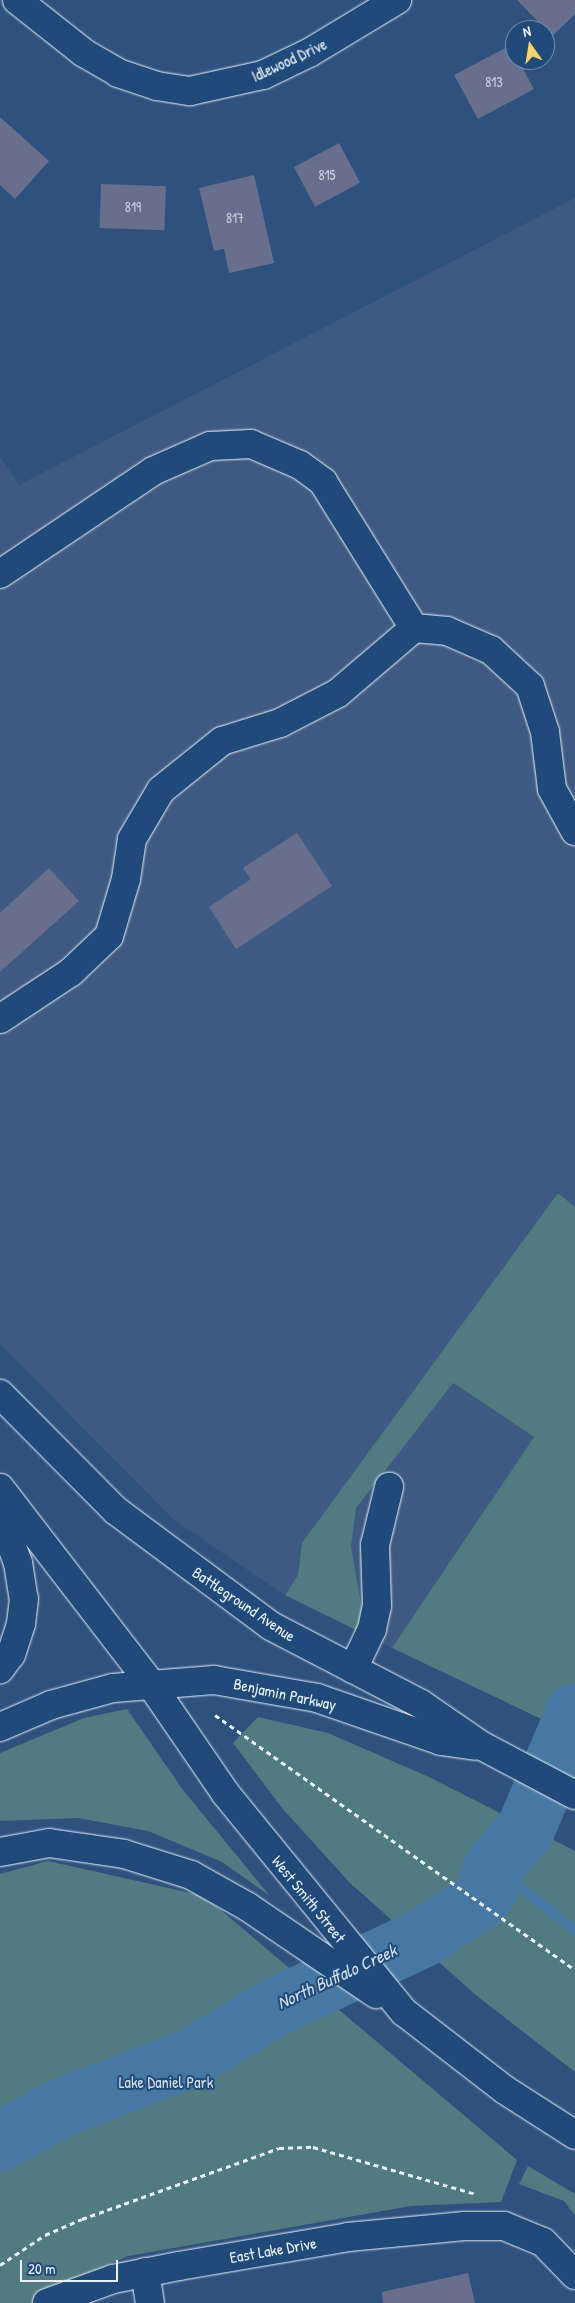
<!DOCTYPE html>
<style>
body{margin:0}
#map{position:relative;width:575px;height:2303px;overflow:hidden;background:#2e517e;font-family:"Patrick Hand",sans-serif}
div>[style]{position:absolute}
.built>*{inset:0;background:#3f5a82}
.green>*{inset:0;background:#527b81}
.stream>*{height:10px;margin:-5px;padding:0 5px;transform-origin:5px;border-radius:5px;background:#4678a3}
.river>*{height:59px;margin:-29.5px;padding:0 29.5px;transform-origin:29.5px;border-radius:29.5px;background:#4678a3}
.building>*{inset:0;background:#686f8d;transform-origin:0 0}
.path>*{height:3px;margin-top:-1.5px;transform-origin:0;background:repeating-linear-gradient(90deg,#e8f1f8 0 5px,transparent 0 9px)}
.roads{filter:drop-shadow(0 0 1px #e8f1f8) drop-shadow(0 0 1px #e8f1f8)}
.minor>*{height:28px;margin:-14px;padding:0 14px;transform-origin:14px;border-radius:14px;background:#1f4a7a}
.major>*{height:28px;margin:-14px;padding:0 14px;transform-origin:14px;border-radius:14px;background:#1f4a7a}
span{translate:-50% -50%;white-space:nowrap;text-align:center;line-height:1.15;-webkit-text-stroke:4px #1f4a7a;paint-order:stroke}
.number-label{font-size:14px;color:#c8d0dd}
.number-label span{-webkit-text-stroke-width:0}
.street-label{font-size:16px;color:#e8f1f8}
.park-label{font-size:16px;color:#d2dfe6}
.water-label{font-size:18px;color:#d0dfeb;font-style:italic}
.north{position:absolute;left:505px;top:20px;width:50px;height:50px;box-sizing:border-box;background:#1f4a7a;border:1px solid #6f8dac;border-radius:50%;rotate:347deg;font-size:14px;font-weight:700;line-height:20px;text-align:center;color:#e8f1f8}
.north::after{content:'';display:block;margin:auto;width:18px;height:22px;background:#ffd166;clip-path:polygon(50% 0,100% 100%,50% 72%,0 100%)}
.scale{position:absolute;left:20px;top:2260px;width:98px;height:22px;box-sizing:border-box;border:2px solid #e8f1f8;border-top:0;padding-left:6px;font-size:15px;line-height:18px;white-space:nowrap;color:#e8f1f8;-webkit-text-stroke:4px #1f4a7a;paint-order:stroke}
</style>
<div id="map">
<div class="built">
<div style="clip-path:polygon(575px 198px,575px 1207px,558px 1193px,302px 1543px,298px 1575px,285px 1595px,174px 1520px,0 1344px,0 457px,19px 485px)"></div>
<div style="clip-path:polygon(452px 1383px,534px 1437px,392px 1648px,356px 1630px,351px 1547px,356px 1508px)"></div>
</div>
<div class="green">
<div style="clip-path:polygon(558px 1193px,575px 1207px,575px 1735px,392px 1648px,534px 1437px,453px 1383px,356px 1508px,351px 1547px,362px 1609px,356px 1630px,285px 1595px,298px 1575px,302px 1543px)"></div>
<div style="clip-path:polygon(127px 1709px,183px 1790px,270px 1896px,222px 1862px,148px 1831px,78px 1818px,0 1821px,0 1753px,84px 1718px)"></div>
<div style="clip-path:polygon(258px 1717px,328px 1733px,429px 1777px,575px 1851px,575px 2072px,477px 1996px,350px 1883px,282px 1808px,233px 1743px)"></div>
<div style="clip-path:polygon(48px 1861px,204px 1896px,517px 2160px,501px 2202px,411px 2206px,128px 2256px,62px 2285px,33px 2303px,0 2303px,0 1874px)"></div>
<div style="clip-path:polygon(528px 2166px,575px 2194px,575px 2216px,564px 2201px,519px 2184px)"></div>
</div>
<div class="stream">
<div style="left:490px;top:1871px;width:35px;rotate:29deg"></div>
<div style="left:521px;top:1888px;width:68px;rotate:37.9deg"></div>
</div>
<div class="river">
<div style="left:0;top:2141px;width:65px;rotate:-29.3deg"></div>
<div style="left:57px;top:2109px;width:144px;rotate:-21.2deg"></div>
<div style="left:191px;top:2057px;width:97px;rotate:-31.1deg"></div>
<div style="left:274px;top:2007px;width:162px;rotate:-25.1deg"></div>
<div style="left:421px;top:1938px;width:64px;rotate:-32.9deg"></div>
<div style="left:475px;top:1903px;width:17px;rotate:-45deg"></div>
<div style="left:487px;top:1891px;width:20px;rotate:-81deg"></div>
<div style="left:490px;top:1871px;width:55px;rotate:-50.2deg"></div>
<div style="left:525px;top:1829px;width:127px;rotate:-66.9deg"></div>
</div>
<div class="building">
<div style="clip-path:polygon(517px 0,575px 0,575px 14px,545px 43px,545px 30px,541px 30px,544px 28px)"></div>
<div style="clip-path:polygon(515px 43px,515px 60px,526px 60px,521px 65px,534px 89px,478px 119px,454px 75px)"></div>
<div style="clip-path:polygon(0 117px,49px 161px,15px 199px,0 185px)"></div>
<div style="left:339px;top:143px;width:45px;height:51px;rotate:62deg"></div>
<div style="clip-path:polygon(254px 175px,274px 263px,229px 273px,224px 249px,214px 251px,199px 188px)"></div>
<div style="left:101px;top:184px;width:65px;height:44px;rotate:2deg"></div>
<div style="clip-path:polygon(297px 833px,332px 886px,236px 949px,209px 907px,251px 879px,243px 868px)"></div>
<div style="clip-path:polygon(49px 868px,79px 901px,0 972px,0 913px)"></div>
<div style="clip-path:polygon(468px 2273px,475px 2303px,383px 2303px,382px 2292px)"></div>
</div>
<div class="path">
<div style="left:215px;top:1715px;width:441px;rotate:35.3deg"></div>
<div style="left:0;top:2265px;width:54px;rotate:-33.7deg"></div>
<div style="left:45px;top:2235px;width:40px;rotate:-23.4deg"></div>
<div style="left:82px;top:2219px;width:209px;rotate:-19.8deg"></div>
<div style="left:279px;top:2148px;width:34px;rotate:-2deg"></div>
<div style="left:313px;top:2147px;width:170px;rotate:16.1deg"></div>
</div>
<div class="roads">
<div class="minor">
<div style="left:17px;top:0;width:85px;rotate:38.3deg"></div>
<div style="left:84px;top:53px;width:39px;rotate:30deg"></div>
<div style="left:118px;top:73px;width:41px;rotate:18.4deg"></div>
<div style="left:157px;top:86px;width:33px;rotate:9deg"></div>
<div style="left:190px;top:91px;width:75px;rotate:-12.4deg"></div>
<div style="left:263px;top:75px;width:51px;rotate:-25.6deg"></div>
<div style="left:309px;top:53px;width:103px;rotate:-31.1deg"></div>
<div style="left:0;top:574px;width:184px;rotate:-33.9deg"></div>
<div style="left:153px;top:471px;width:62px;rotate:-23.7deg"></div>
<div style="left:210px;top:446px;width:41px;rotate:-2.8deg"></div>
<div style="left:251px;top:444px;width:53px;rotate:23.2deg"></div>
<div style="left:300px;top:465px;width:29px;rotate:36deg"></div>
<div style="left:323px;top:482px;width:172px;rotate:58.1deg"></div>
<div style="left:0;top:1019px;width:85px;rotate:-33.5deg"></div>
<div style="left:71px;top:972px;width:52px;rotate:-43.5deg"></div>
<div style="left:109px;top:936px;width:59px;rotate:-73.4deg"></div>
<div style="left:126px;top:879px;width:40px;rotate:-81.5deg"></div>
<div style="left:132px;top:839px;width:57px;rotate:-59.4deg"></div>
<div style="left:161px;top:790px;width:78px;rotate:-38.8deg"></div>
<div style="left:222px;top:741px;width:61px;rotate:-17.2deg"></div>
<div style="left:280px;top:723px;width:65px;rotate:-27.3deg"></div>
<div style="left:338px;top:693px;width:100px;rotate:-40.5deg"></div>
<div style="left:414px;top:628px;width:33px;rotate:5deg"></div>
<div style="left:447px;top:631px;width:48px;rotate:23.4deg"></div>
<div style="left:491px;top:650px;width:53px;rotate:42.7deg"></div>
<div style="left:530px;top:686px;width:48px;rotate:71.9deg"></div>
<div style="left:545px;top:732px;width:57px;rotate:83deg"></div>
<div style="left:552px;top:789px;width:48px;rotate:61.3deg"></div>
<div style="left:353px;top:1669px;width:44px;rotate:-64.6deg"></div>
<div style="left:372px;top:1629px;width:24px;rotate:-78deg"></div>
<div style="left:377px;top:1606px;width:61px;rotate:-91.9deg"></div>
<div style="left:375px;top:1545px;width:60px;rotate:-76.4deg"></div>
<div style="left:145px;top:2272px;width:31px;rotate:81deg"></div>
<div style="left:47px;top:2303px;width:70px;rotate:-20deg"></div>
<div style="left:113px;top:2279px;width:67px;rotate:-11.1deg"></div>
<div style="left:179px;top:2266px;width:171px;rotate:-9.7deg"></div>
<div style="left:348px;top:2237px;width:117px;rotate:-5.4deg"></div>
<div style="left:464px;top:2226px;width:40px"></div>
<div style="left:504px;top:2226px;width:42px;rotate:22.3deg"></div>
<div style="left:543px;top:2242px;width:46px;rotate:45.9deg"></div>
</div>
<div class="major">
<div style="left:0;top:1394px;width:163px;rotate:45.2deg"></div>
<div style="left:115px;top:1510px;width:194px;rotate:36.6deg"></div>
<div style="left:271px;top:1626px;width:169px;rotate:27.5deg"></div>
<div style="left:421px;top:1704px;width:74px;rotate:34.5deg"></div>
<div style="left:482px;top:1746px;width:105px;rotate:27.8deg"></div>
<div style="left:0;top:1488px;width:246px;rotate:52.4deg"></div>
<div style="left:150px;top:1683px;width:135px;rotate:55.6deg"></div>
<div style="left:226px;top:1794px;width:281px;rotate:50.8deg"></div>
<div style="left:404px;top:2012px;width:128px;rotate:37.7deg"></div>
<div style="left:505px;top:2090px;width:83px;rotate:32.7deg"></div>
<div style="left:0;top:1515px;width:51px;rotate:69.4deg"></div>
<div style="left:18px;top:1563px;width:36px;rotate:81deg"></div>
<div style="left:24px;top:1599px;width:25px;rotate:97deg"></div>
<div style="left:21px;top:1624px;width:32px;rotate:108deg"></div>
<div style="left:11px;top:1654px;width:19px;rotate:126deg"></div>
<div style="left:0;top:1727px;width:56px;rotate:-23.3deg"></div>
<div style="left:51px;top:1705px;width:64px;rotate:-15.3deg"></div>
<div style="left:113px;top:1688px;width:101px;rotate:-4.5deg"></div>
<div style="left:214px;top:1680px;width:105px;rotate:9.9deg"></div>
<div style="left:317px;top:1698px;width:131px;rotate:19.1deg"></div>
<div style="left:441px;top:1741px;width:34px;rotate:8deg"></div>
<div style="left:0;top:1852px;width:50px;rotate:-10.4deg"></div>
<div style="left:49px;top:1843px;width:76px;rotate:8.3deg"></div>
<div style="left:124px;top:1854px;width:70px;rotate:17.4deg"></div>
<div style="left:191px;top:1875px;width:65px;rotate:29.3deg"></div>
<div style="left:248px;top:1907px;width:155px;rotate:34.2deg"></div>
</div>
</div>
<div class="number-label">
<span style="left:494px;top:82px">813</span>
<span style="left:327px;top:175px">815</span>
<span style="left:133px;top:207px">819</span>
<span style="left:235px;top:218px">817</span>
</div>
<div class="street-label">
<span style="left:289px;top:60px;rotate:-25deg">Idlewood Drive</span>
<span style="left:244px;top:1604px;rotate:34deg">Battleground Avenue</span>
<span style="left:285px;top:1694px;rotate:12deg">Benjamin Parkway</span>
<span style="left:309px;top:1899px;rotate:51deg">West Smith Street</span>
<span style="left:273px;top:2250px;rotate:-10deg">East Lake Drive</span>
</div>
<div class="park-label">
<span style="left:166px;top:2082px">Lake Daniel Park</span>
</div>
<div class="water-label">
<span style="left:337px;top:1977px;rotate:-25deg">North Buffalo Creek</span>
</div>
<div class="north">N</div>
<div class="scale">20 m</div>
</div>
